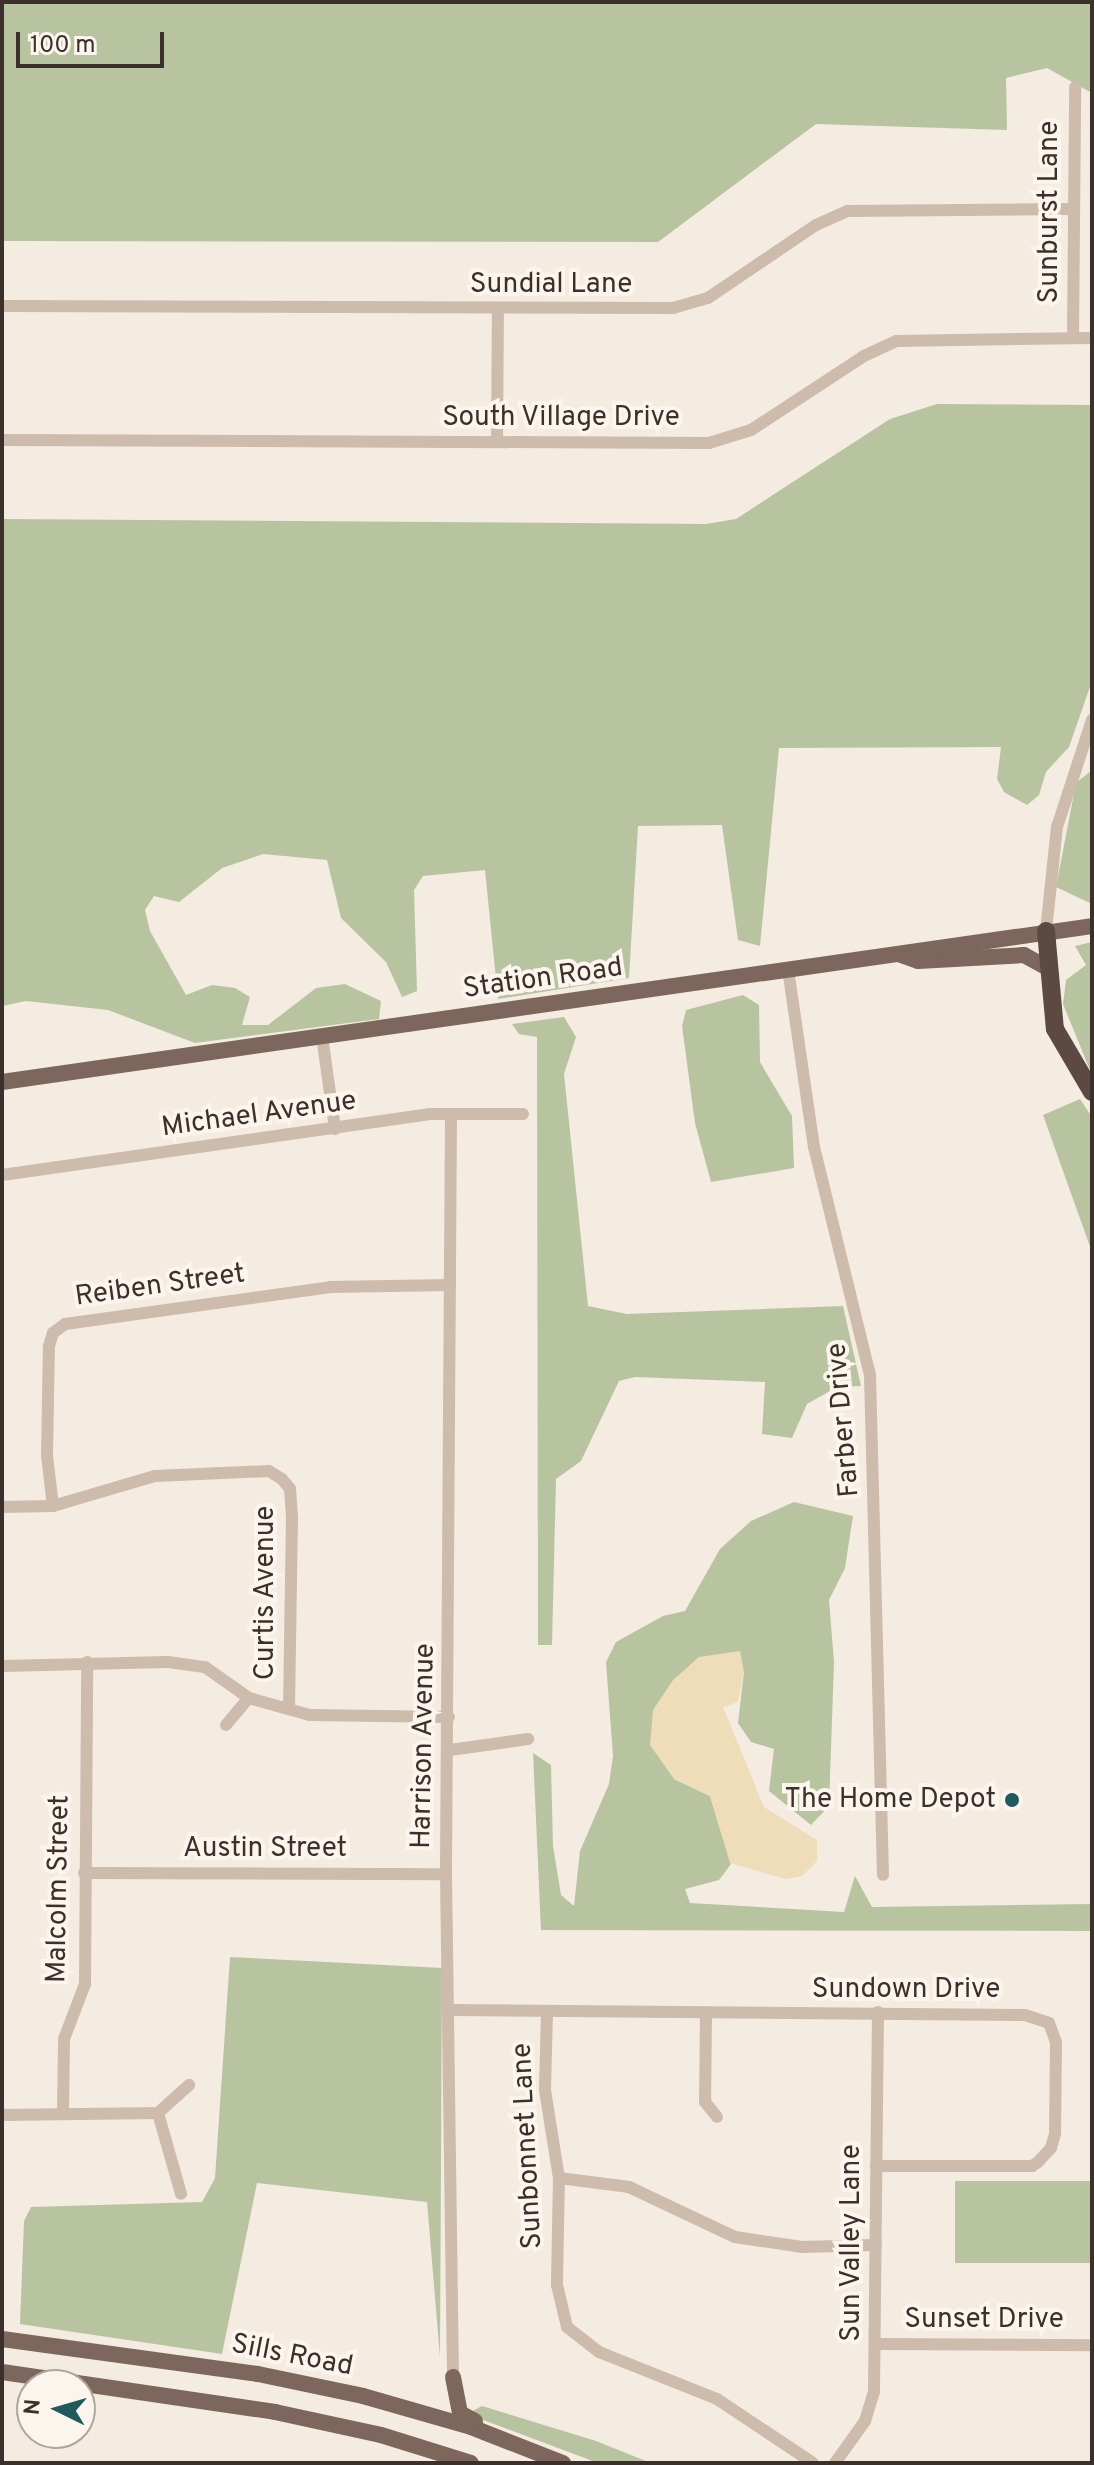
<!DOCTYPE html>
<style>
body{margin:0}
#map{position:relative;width:1094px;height:2465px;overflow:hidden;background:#f4ebe1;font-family:Overpass,sans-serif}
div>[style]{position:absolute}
.green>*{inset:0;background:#b8c4a0;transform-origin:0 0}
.sand>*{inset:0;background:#efdcb8}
.minor>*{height:12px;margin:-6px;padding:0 6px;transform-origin:6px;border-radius:6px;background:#cdbbac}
.major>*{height:16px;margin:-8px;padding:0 8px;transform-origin:8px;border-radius:8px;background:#7d675c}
.highway>*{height:18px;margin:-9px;padding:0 9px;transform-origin:9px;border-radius:9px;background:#5c4a42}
.dots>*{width:22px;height:22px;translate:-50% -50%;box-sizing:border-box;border:4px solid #fbf5ee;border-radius:50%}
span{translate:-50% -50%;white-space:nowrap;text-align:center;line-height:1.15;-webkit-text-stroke:8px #fbf5ee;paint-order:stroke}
.street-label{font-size:28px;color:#3b302b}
.poi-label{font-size:28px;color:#3b302b}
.right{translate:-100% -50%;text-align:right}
.frame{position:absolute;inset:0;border:4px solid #3b302b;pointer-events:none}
.north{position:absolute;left:16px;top:2369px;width:80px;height:80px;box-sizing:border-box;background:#fbf5ee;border:2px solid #aea6a0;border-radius:50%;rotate:275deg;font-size:22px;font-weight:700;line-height:32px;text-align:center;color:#3b302b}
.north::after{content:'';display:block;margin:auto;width:28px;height:36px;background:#1f5a5e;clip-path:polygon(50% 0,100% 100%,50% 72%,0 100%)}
.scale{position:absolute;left:16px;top:32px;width:148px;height:36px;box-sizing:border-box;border:4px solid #3b302b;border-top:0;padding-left:10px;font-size:24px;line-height:28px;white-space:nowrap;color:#3b302b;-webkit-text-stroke:6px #fbf5ee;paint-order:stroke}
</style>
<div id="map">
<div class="green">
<div style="clip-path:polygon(2px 2px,1092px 2px,1092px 93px,1047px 68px,1006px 78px,1007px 130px,816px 124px,658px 242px,2px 241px)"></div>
<div style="clip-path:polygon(937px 404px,1092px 405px,1092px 681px,1069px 747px,1046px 772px,1039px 795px,1027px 805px,1004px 792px,997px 779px,1001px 747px,779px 748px,760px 946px,738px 940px,722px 825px,638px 826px,629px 978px,498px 999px,485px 870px,423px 876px,414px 890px,417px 991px,402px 997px,386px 962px,341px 918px,327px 860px,263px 854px,222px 868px,179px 902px,154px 896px,145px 910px,150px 931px,186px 995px,212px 985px,235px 988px,250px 997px,242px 1025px,268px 1025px,316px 988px,345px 984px,381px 1001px,379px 1019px,195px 1043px,108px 1010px,26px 1001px,2px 1006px,2px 519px,706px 524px,736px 519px,890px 419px)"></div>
<div style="clip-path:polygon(1092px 770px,1092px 904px,1056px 887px,1076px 783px)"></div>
<div style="clip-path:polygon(1092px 942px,1092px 1075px,1063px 1004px,1066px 980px,1086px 965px,1075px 946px)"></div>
<div style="clip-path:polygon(743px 995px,759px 1005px,760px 1062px,792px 1116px,794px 1168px,711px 1182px,695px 1123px,682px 1026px,686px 1010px)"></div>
<div style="clip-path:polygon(564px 1017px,576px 1037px,564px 1074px,588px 1306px,627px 1314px,843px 1306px,861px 1386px,837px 1387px,807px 1404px,792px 1438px,762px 1434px,765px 1382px,635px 1377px,619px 1381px,581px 1461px,556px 1479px,552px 1645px,538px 1645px,537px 1037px,519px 1034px,512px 1024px)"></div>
<div style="clip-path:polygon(1080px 1099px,1092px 1117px,1092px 1252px,1043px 1115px)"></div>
<div style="clip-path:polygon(794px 1502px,853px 1516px,845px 1568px,829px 1600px,834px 1662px,829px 1806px,811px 1825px,769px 1791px,774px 1749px,751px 1742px,738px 1723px,744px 1672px,674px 1779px,710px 1796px,731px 1864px,719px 1880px,685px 1889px,690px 1903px,844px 1912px,855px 1876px,872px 1907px,1092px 1904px,1092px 1931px,541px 1930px,533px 1753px,551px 1765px,553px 1846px,561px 1895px,574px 1906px,580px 1851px,609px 1784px,613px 1756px,606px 1662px,616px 1642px,663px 1616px,685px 1611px,720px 1549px,751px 1521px)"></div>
<div style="clip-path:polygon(230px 1957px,442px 1968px,440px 2357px,427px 2202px,257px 2183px,222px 2354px,20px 2324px,24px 2221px,31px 2207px,202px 2202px,215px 2178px)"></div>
<div style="left:1092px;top:2181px;width:82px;height:137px;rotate:90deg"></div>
<div style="clip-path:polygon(482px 2406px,596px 2441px,651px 2463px,598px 2463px,467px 2414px)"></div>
</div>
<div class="sand">
<div style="clip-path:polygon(740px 1651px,744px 1672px,738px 1702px,723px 1707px,764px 1807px,817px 1840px,817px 1861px,802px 1876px,786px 1879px,730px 1863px,710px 1796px,674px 1779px,650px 1745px,653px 1710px,673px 1680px,699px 1657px)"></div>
</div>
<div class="minor">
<div style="left:2px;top:306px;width:671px;rotate:0.17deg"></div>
<div style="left:673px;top:308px;width:36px;rotate:-16deg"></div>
<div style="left:708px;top:298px;width:130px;rotate:-34.1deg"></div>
<div style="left:816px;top:225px;width:35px;rotate:-24deg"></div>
<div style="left:848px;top:211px;width:225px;rotate:-0.5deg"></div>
<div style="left:1073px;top:338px;width:251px;rotate:-89.5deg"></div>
<div style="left:2px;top:440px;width:707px;rotate:0.24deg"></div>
<div style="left:709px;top:443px;width:44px;rotate:-17.2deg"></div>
<div style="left:751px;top:430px;width:135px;rotate:-33.2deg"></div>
<div style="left:864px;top:356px;width:35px;rotate:-25deg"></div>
<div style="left:896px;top:341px;width:196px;rotate:-0.9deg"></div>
<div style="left:497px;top:442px;width:133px;rotate:-89.6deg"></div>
<div style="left:1046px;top:931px;width:105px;rotate:-84deg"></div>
<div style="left:1057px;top:827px;width:113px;rotate:-71.9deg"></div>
<div style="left:788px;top:969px;width:180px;rotate:81.7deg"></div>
<div style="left:814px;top:1147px;width:235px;rotate:76.2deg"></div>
<div style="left:870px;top:1375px;width:500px;rotate:88.51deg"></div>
<div style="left:322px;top:1036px;width:94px;rotate:82deg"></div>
<div style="left:451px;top:1115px;width:759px;rotate:90.38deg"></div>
<div style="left:446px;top:1874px;width:503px;rotate:89.2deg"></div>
<div style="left:2px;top:1175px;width:431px;rotate:-8.1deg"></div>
<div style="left:429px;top:1114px;width:94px"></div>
<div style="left:53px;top:1506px;width:50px;rotate:-96.8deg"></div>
<div style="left:47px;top:1456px;width:110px;rotate:-89deg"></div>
<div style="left:49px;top:1346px;width:14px;rotate:-73deg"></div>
<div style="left:53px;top:1333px;width:15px;rotate:-37deg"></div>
<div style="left:65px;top:1324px;width:268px;rotate:-7.9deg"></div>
<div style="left:330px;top:1287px;width:120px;rotate:-1deg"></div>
<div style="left:2px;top:1507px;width:51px;rotate:-1.1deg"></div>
<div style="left:53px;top:1506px;width:106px;rotate:-16.4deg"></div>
<div style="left:155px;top:1476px;width:114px;rotate:-2.5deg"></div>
<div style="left:269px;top:1471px;width:15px;rotate:32deg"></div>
<div style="left:282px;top:1479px;width:13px;rotate:51deg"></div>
<div style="left:290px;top:1489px;width:28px;rotate:86deg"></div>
<div style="left:292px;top:1517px;width:191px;rotate:90.9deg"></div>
<div style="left:2px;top:1666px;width:166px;rotate:-1.4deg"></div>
<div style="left:168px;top:1662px;width:37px;rotate:8deg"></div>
<div style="left:205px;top:1667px;width:54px;rotate:35.2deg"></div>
<div style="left:249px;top:1698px;width:63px;rotate:15.6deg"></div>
<div style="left:310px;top:1715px;width:139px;rotate:0.8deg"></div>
<div style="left:226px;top:1725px;width:35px;rotate:-50deg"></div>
<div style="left:450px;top:1750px;width:79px;rotate:-8deg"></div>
<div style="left:84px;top:1873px;width:362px;rotate:0.2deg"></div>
<div style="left:452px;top:2010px;width:573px;rotate:0.5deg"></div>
<div style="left:1025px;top:2015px;width:25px;rotate:18deg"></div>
<div style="left:1049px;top:2023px;width:20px;rotate:70deg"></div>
<div style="left:1056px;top:2042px;width:92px;rotate:90.6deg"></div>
<div style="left:1055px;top:2134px;width:15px;rotate:106deg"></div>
<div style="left:1051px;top:2148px;width:19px;rotate:133deg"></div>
<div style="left:1038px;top:2162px;width:7px;rotate:146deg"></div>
<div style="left:1032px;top:2166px;width:156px;rotate:180deg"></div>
<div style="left:547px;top:2012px;width:78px;rotate:91.5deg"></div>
<div style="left:545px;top:2090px;width:89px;rotate:81deg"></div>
<div style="left:559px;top:2178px;width:107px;rotate:91.1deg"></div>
<div style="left:557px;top:2285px;width:43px;rotate:76.6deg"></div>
<div style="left:567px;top:2327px;width:41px;rotate:38deg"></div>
<div style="left:599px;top:2352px;width:127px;rotate:21.7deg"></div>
<div style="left:717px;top:2399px;width:115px;rotate:33.7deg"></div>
<div style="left:706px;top:2013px;width:89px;rotate:90.6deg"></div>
<div style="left:705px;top:2102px;width:19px;rotate:51deg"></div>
<div style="left:158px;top:2113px;width:84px;rotate:74.1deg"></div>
<div style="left:63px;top:2114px;width:75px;rotate:-89.2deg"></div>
<div style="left:64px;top:2039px;width:59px;rotate:-69.1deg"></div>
<div style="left:85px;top:1984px;width:322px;rotate:-89.6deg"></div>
<div style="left:2px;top:2115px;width:156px;rotate:-0.7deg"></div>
<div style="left:158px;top:2113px;width:42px;rotate:-42.1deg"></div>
<div style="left:559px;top:2178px;width:71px;rotate:7.3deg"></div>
<div style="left:629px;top:2187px;width:117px;rotate:25.3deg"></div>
<div style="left:735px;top:2237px;width:68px;rotate:8.5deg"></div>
<div style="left:802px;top:2247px;width:74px;rotate:-1.5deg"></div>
<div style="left:876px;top:2344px;width:216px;rotate:0.3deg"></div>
<div style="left:835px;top:2463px;width:52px;rotate:-54.5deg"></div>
<div style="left:865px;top:2421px;width:30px;rotate:-73deg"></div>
<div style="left:874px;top:2392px;width:380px;rotate:-89.4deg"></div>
</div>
<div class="major">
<div style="left:901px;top:955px;width:18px;rotate:19deg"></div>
<div style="left:918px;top:961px;width:106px;rotate:-3.2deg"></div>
<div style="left:1024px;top:955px;width:26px;rotate:29deg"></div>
<div style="left:2px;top:1082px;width:1101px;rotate:-8.14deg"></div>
<div style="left:2px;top:2339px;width:258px;rotate:7.8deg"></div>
<div style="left:258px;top:2374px;width:107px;rotate:11.8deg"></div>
<div style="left:363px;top:2396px;width:112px;rotate:16deg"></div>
<div style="left:471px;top:2427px;width:99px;rotate:21.4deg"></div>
<div style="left:2px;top:2372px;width:276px;rotate:8.3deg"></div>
<div style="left:275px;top:2412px;width:108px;rotate:12.2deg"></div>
<div style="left:381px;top:2435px;width:94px;rotate:17.3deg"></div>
<div style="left:453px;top:2377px;width:37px;rotate:79deg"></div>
<div style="left:460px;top:2413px;width:17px;rotate:28deg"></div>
</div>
<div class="highway">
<div style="left:1046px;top:931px;width:98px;rotate:84.8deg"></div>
<div style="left:1055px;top:1029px;width:73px;rotate:59.6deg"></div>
</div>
<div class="dots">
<div style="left:1012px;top:1800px;background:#1f5a5e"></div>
</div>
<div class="street-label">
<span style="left:1050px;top:212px;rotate:-90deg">Sunburst Lane</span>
<span style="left:551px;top:285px">Sundial Lane</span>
<span style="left:561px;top:418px">South Village Drive</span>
<span style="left:543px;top:979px;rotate:-8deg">Station Road</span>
<span style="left:259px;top:1115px;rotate:-8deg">Michael Avenue</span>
<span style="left:160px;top:1286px;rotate:-8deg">Reiben Street</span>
<span style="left:844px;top:1420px;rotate:-95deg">Farber Drive</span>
<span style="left:266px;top:1593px;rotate:-90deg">Curtis Avenue</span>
<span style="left:424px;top:1746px;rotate:-89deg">Harrison Avenue</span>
<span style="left:265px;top:1849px">Austin Street</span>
<span style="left:59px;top:1889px;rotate:-89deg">Malcolm Street</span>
<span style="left:906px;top:1990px">Sundown Drive</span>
<span style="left:528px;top:2146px;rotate:-93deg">Sunbonnet Lane</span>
<span style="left:852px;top:2243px;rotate:-90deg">Sun Valley Lane</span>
<span style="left:984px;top:2320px">Sunset Drive</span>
<span style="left:292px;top:2356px;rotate:11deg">Sills Road</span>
</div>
<div class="poi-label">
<span class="right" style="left:996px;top:1800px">The Home Depot</span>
</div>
<div class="frame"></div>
<div class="north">N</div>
<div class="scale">100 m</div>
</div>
